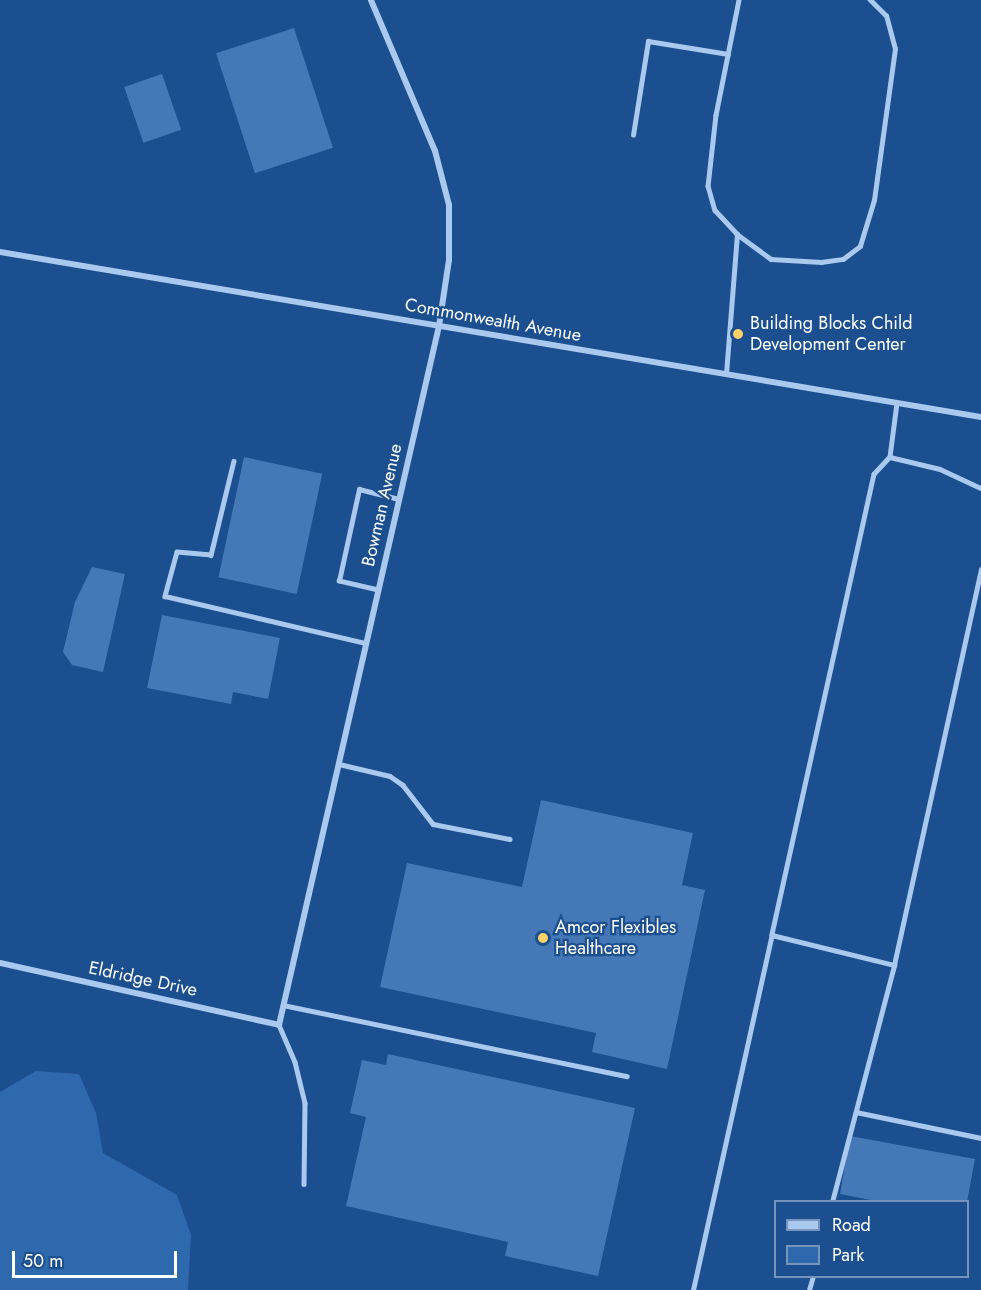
<!DOCTYPE html>
<style>
body{margin:0}
#map{position:relative;width:981px;height:1290px;overflow:hidden;background:#1b4f8f;font-family:Jost,sans-serif}
div>[style]{position:absolute}
.green>*{inset:0;background:#2e69ad}
.building>*{inset:0;background:#4478b7;transform-origin:0 0}
.lane>*{height:4.5px;margin:-2.25px;padding:0 2.25px;transform-origin:2.25px;border-radius:2.25px;background:#a9c9ee}
.street>*{height:6px;margin:-3px;padding:0 3px;transform-origin:3px;border-radius:3px;background:#a9c9ee}
.dots>*{width:16px;height:16px;translate:-50% -50%;box-sizing:border-box;border:3px solid #1b4f8f;border-radius:50%}
span{translate:-50% -50%;white-space:nowrap;text-align:center;line-height:1.15;-webkit-text-stroke:4.5px #1b4f8f;paint-order:stroke}
.street-label{font-size:18px;color:#fff}
.poi-label{font-size:18px;color:#fff}
.left{translate:0 -50%;text-align:left}
.legend{position:absolute;left:774px;top:1200px;width:195px;height:78px;box-sizing:border-box;background:#1b4f8f;border:2px solid #7695bc;margin:0;padding:8px 10px;list-style:none;font-size:18px;color:#fff}
.legend li{display:flex;align-items:center;gap:12px;height:30px}
.legend b{width:30px;border:2px solid #7695bc}
.scale{position:absolute;left:12px;top:1251px;width:165px;height:27px;box-sizing:border-box;border:3px solid #fff;border-top:0;padding-left:8px;font-size:18px;line-height:21px;white-space:nowrap;color:#fff;-webkit-text-stroke:4px #1b4f8f;paint-order:stroke}
</style>
<div id="map">
<div class="green">
<div style="clip-path:polygon(36px 1071px,79px 1074px,96px 1113px,103px 1153px,177px 1195px,191px 1235px,188px 1290px,0 1290px,0 1092px)"></div>
</div>
<div class="building">
<div style="left:294px;top:28px;width:126px;height:82px;rotate:72deg"></div>
<div style="left:162px;top:74px;width:59px;height:40px;rotate:71deg"></div>
<div style="left:244px;top:457px;width:80px;height:123px;rotate:12deg"></div>
<div style="clip-path:polygon(92px 567px,125px 574px,103px 672px,72px 665px,63px 652px,75px 602px)"></div>
<div style="clip-path:polygon(162px 615px,280px 638px,268px 699px,233px 692px,231px 704px,147px 688px)"></div>
<div style="clip-path:polygon(541px 800px,693px 833px,682px 885px,705px 890px,667px 1069px,592px 1052px,596px 1033px,380px 987px,407px 863px,522px 887px)"></div>
<div style="clip-path:polygon(388px 1054px,635px 1108px,598px 1276px,505px 1256px,508px 1242px,346px 1206px,366px 1117px,350px 1113px,362px 1060px,386px 1065px)"></div>
<div style="clip-path:polygon(850px 1136px,975px 1159px,967px 1202px,881px 1202px,840px 1194px)"></div>
</div>
<div class="lane">
<div style="left:739px;top:0;width:117px;rotate:101.3deg"></div>
<div style="left:716px;top:115px;width:71px;rotate:96.4deg"></div>
<div style="left:708px;top:186px;width:25px;rotate:74deg"></div>
<div style="left:715px;top:210px;width:33px;rotate:47deg"></div>
<div style="left:737px;top:234px;width:42px;rotate:36.3deg"></div>
<div style="left:771px;top:259px;width:50px;rotate:3.4deg"></div>
<div style="left:821px;top:262px;width:22px;rotate:-8deg"></div>
<div style="left:843px;top:259px;width:21px;rotate:-37deg"></div>
<div style="left:860px;top:246px;width:48px;rotate:-73.1deg"></div>
<div style="left:874px;top:200px;width:152px;rotate:-82.1deg"></div>
<div style="left:895px;top:49px;width:34px;rotate:-105deg"></div>
<div style="left:886px;top:16px;width:23px;rotate:-135deg"></div>
<div style="left:633px;top:135px;width:95px;rotate:-80.9deg"></div>
<div style="left:648px;top:41px;width:81px;rotate:9.2deg"></div>
<div style="left:726px;top:374px;width:140px;rotate:-85.5deg"></div>
<div style="left:897px;top:403px;width:54px;rotate:97.4deg"></div>
<div style="left:890px;top:457px;width:23px;rotate:133deg"></div>
<div style="left:874px;top:474px;width:472px;rotate:102.5deg"></div>
<div style="left:772px;top:935px;width:126px;rotate:13.8deg"></div>
<div style="left:894px;top:965px;width:405px;rotate:-77.6deg"></div>
<div style="left:890px;top:457px;width:51px;rotate:13.5deg"></div>
<div style="left:940px;top:469px;width:45px;rotate:24.9deg"></div>
<div style="left:234px;top:461px;width:97px;rotate:103.7deg"></div>
<div style="left:211px;top:555px;width:34px;rotate:-175deg"></div>
<div style="left:177px;top:552px;width:46px;rotate:105.3deg"></div>
<div style="left:165px;top:596px;width:206px;rotate:13.2deg"></div>
<div style="left:378px;top:590px;width:40px;rotate:-167deg"></div>
<div style="left:339px;top:581px;width:94px;rotate:-77.7deg"></div>
<div style="left:359px;top:489px;width:41px;rotate:14deg"></div>
<div style="left:339px;top:764px;width:52px;rotate:13.2deg"></div>
<div style="left:390px;top:776px;width:16px;rotate:35deg"></div>
<div style="left:403px;top:785px;width:49px;rotate:52.4deg"></div>
<div style="left:433px;top:824px;width:78px;rotate:11deg"></div>
<div style="left:283px;top:1005px;width:351px;rotate:11.7deg"></div>
<div style="left:279px;top:1025px;width:40px;rotate:66.6deg"></div>
<div style="left:295px;top:1062px;width:42px;rotate:76.3deg"></div>
<div style="left:305px;top:1103px;width:81px;rotate:90.7deg"></div>
<div style="left:856px;top:1112px;width:128px;rotate:11.7deg"></div>
<div style="left:832px;top:1202px;width:245px;rotate:-75.3deg"></div>
<div style="left:693px;top:1290px;width:364px;rotate:-77.5deg"></div>
<div style="left:809px;top:1290px;width:15px;rotate:-74deg"></div>
</div>
<div class="street">
<div style="left:0;top:252px;width:995px;rotate:9.55deg"></div>
<div style="left:0;top:963px;width:286px;rotate:12.5deg"></div>
<div style="left:279px;top:1025px;width:717px;rotate:-77.11deg"></div>
<div style="left:439px;top:326px;width:67px;rotate:-81.4deg"></div>
<div style="left:449px;top:260px;width:55px;rotate:-90deg"></div>
<div style="left:449px;top:205px;width:56px;rotate:-104.5deg"></div>
<div style="left:435px;top:151px;width:164px;rotate:-113deg"></div>
</div>
<div class="dots">
<div style="left:738px;top:334px;background:#ffd166"></div>
<div style="left:543px;top:938px;background:#ffd166"></div>
</div>
<div class="street-label">
<span style="left:493px;top:320px;rotate:10deg">Commonwealth Avenue</span>
<span style="left:382px;top:505px;rotate:-77deg">Bowman Avenue</span>
<span style="left:143px;top:979px;rotate:12deg">Eldridge Drive</span>
</div>
<div class="poi-label">
<span class="left" style="left:750px;top:334px">Building Blocks Child<br>Development Center</span>
<span class="left" style="left:555px;top:938px">Amcor Flexibles<br>Healthcare</span>
</div>
<ul class="legend">
<li><b style="height:8px;background:#a9c9ee"></b>Road</li>
<li><b style="height:16px;background:#2e69ad"></b>Park</li>
</ul>
<div class="scale">50 m</div>
</div>
